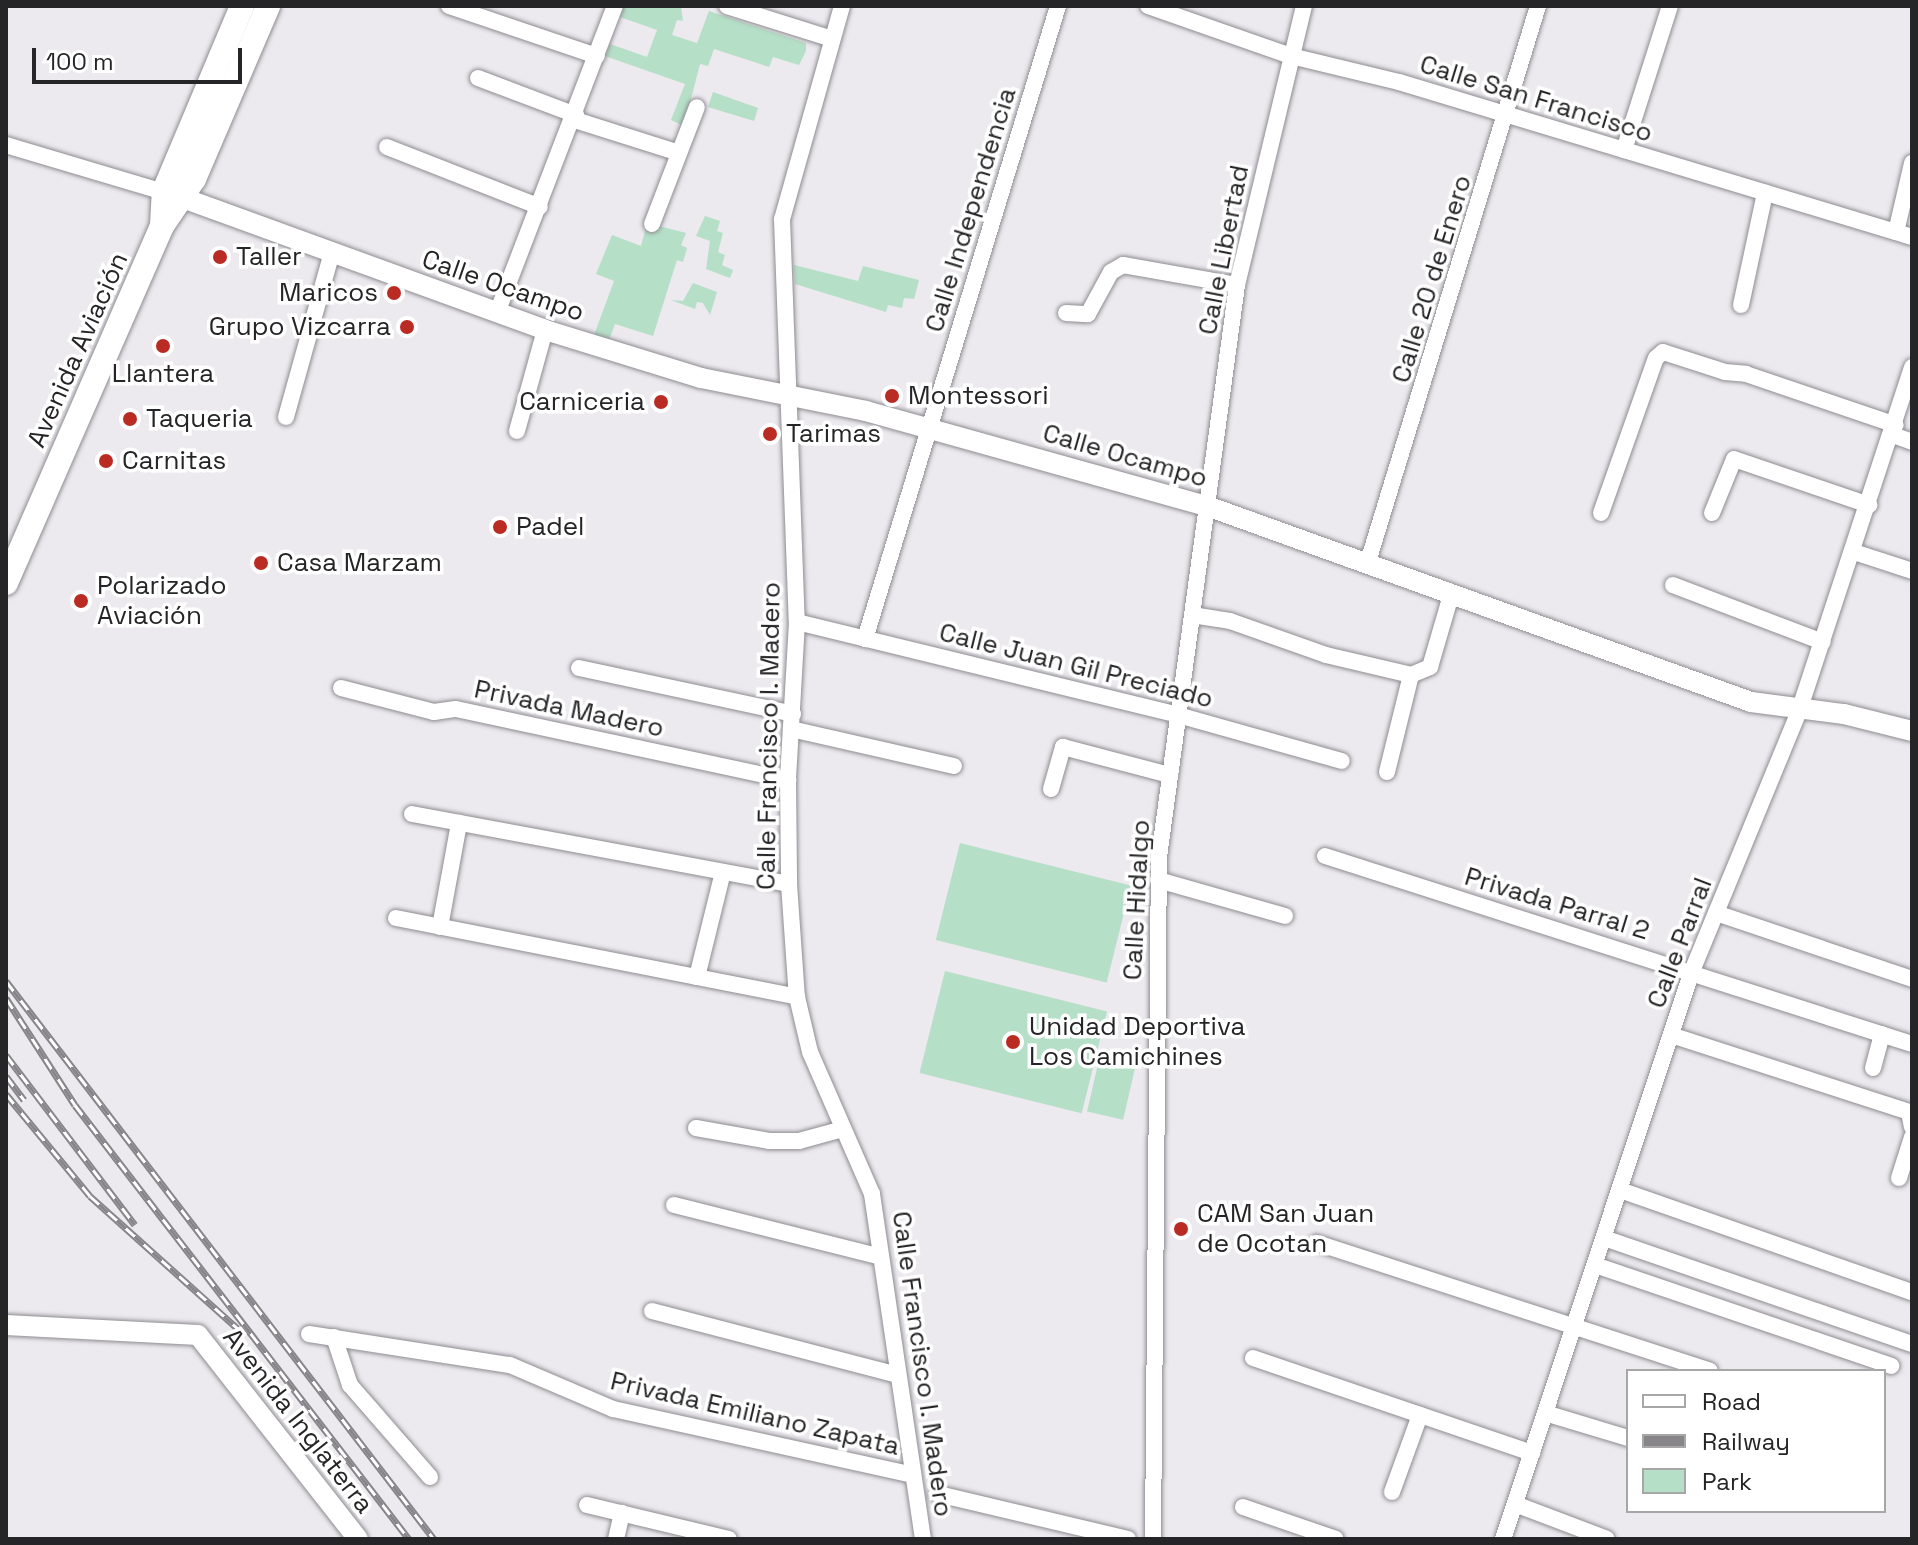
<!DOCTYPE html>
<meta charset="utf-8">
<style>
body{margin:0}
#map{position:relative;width:1918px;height:1545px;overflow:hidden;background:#ece9ef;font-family:"Space Grotesk",sans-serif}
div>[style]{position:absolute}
.green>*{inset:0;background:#b5dfc7;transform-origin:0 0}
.roads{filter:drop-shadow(0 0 2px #8e8c91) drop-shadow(0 0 2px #8e8c91)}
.minor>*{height:16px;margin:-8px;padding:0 8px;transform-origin:8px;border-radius:8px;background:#fff}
.tertiary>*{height:20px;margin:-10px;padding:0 10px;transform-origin:10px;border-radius:10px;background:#fff}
.primary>*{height:24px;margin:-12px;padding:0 12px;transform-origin:12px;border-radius:12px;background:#fff}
.rail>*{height:7px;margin-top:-3.5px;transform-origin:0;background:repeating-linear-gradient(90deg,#fff 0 12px,#878589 0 24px);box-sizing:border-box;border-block:2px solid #878589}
.dots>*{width:22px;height:22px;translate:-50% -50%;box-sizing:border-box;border:4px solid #fff;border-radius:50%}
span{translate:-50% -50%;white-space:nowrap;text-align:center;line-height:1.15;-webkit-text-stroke:7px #fff;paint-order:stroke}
.street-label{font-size:26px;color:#252426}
.poi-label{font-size:26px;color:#252426}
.left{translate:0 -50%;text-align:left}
.right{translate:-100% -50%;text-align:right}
.frame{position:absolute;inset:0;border:8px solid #252426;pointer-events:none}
.legend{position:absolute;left:1626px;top:1369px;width:260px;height:144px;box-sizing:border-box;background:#fff;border:2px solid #a8a7a8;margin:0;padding:10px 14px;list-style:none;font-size:24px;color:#252426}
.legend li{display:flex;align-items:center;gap:16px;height:40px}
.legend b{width:40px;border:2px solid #a8a7a8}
.scale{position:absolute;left:32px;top:48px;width:210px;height:36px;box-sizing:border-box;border:4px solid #252426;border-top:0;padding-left:10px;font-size:24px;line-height:28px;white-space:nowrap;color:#252426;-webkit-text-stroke:6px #fff;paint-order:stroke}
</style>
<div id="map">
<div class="green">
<div style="clip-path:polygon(623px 6px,681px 6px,683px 21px,677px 20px,672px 35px,697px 43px,709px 11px,806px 43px,806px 51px,799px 65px,773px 57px,769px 67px,714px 49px,708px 66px,700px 64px,684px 126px,671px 120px,685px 84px,605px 56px,610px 44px,647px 57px,657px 30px,620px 17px)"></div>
<div style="clip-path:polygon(713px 92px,758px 108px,754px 121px,708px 107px)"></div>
<div style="clip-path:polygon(705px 216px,720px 221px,717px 231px,723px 233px,718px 252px,725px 255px,722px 265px,733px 270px,730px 278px,706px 269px,710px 241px,696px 236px)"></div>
<div style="clip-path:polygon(647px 223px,686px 233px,681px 245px,687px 248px,683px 262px,677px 260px,653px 336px,615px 324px,609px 340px,593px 338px,614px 281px,596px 274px,612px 235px,641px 246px)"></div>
<div style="clip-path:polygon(794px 265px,858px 281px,863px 266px,919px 280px,914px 299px,904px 298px,902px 308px,888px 305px,886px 312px,795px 284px)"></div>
<div style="clip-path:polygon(693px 283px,717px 292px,710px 315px,703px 303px,697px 302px,695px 309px,671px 300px,683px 301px)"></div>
<div style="left:960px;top:843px;width:176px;height:100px;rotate:14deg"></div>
<div style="left:945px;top:971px;width:167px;height:105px;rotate:14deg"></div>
<div style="left:1101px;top:1051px;width:37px;height:62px;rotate:13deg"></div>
</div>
<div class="roads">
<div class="minor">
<div style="left:449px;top:6px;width:156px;rotate:18.7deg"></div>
<div style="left:727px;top:6px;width:110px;rotate:17.4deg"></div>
<div style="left:842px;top:6px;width:221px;rotate:105.7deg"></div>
<div style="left:782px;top:219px;width:403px;rotate:87.9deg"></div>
<div style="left:797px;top:622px;width:158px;rotate:93.3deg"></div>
<div style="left:788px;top:780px;width:104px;rotate:89.4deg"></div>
<div style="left:789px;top:884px;width:113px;rotate:86deg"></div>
<div style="left:797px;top:997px;width:57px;rotate:76.7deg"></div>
<div style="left:810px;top:1052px;width:155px;rotate:66.4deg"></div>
<div style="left:872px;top:1194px;width:349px;rotate:81.6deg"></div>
<div style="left:1148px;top:6px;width:151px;rotate:19.3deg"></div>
<div style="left:1291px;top:56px;width:111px;rotate:13.5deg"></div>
<div style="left:1399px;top:82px;width:536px;rotate:16.81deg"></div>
<div style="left:478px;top:78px;width:105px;rotate:20.7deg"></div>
<div style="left:575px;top:120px;width:109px;rotate:17.6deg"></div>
<div style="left:6px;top:145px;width:171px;rotate:16.6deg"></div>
<div style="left:387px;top:147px;width:164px;rotate:21.4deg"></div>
<div style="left:1624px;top:150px;width:151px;rotate:-72.3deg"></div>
<div style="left:652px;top:224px;width:125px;rotate:-69deg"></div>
<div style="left:1896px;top:232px;width:71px;rotate:-76.9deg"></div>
<div style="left:1741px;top:305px;width:115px;rotate:-77.9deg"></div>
<div style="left:497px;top:313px;width:329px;rotate:-69deg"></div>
<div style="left:1066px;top:313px;width:22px;rotate:3deg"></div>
<div style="left:1088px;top:314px;width:48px;rotate:-61.3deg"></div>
<div style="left:1111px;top:272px;width:14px;rotate:-30deg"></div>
<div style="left:1123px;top:265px;width:116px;rotate:10deg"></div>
<div style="left:286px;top:417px;width:171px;rotate:-74.4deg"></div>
<div style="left:517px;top:431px;width:105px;rotate:-74.5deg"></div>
<div style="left:1893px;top:435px;width:20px;rotate:20deg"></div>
<div style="left:1601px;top:513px;width:164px;rotate:-70.5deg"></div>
<div style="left:1656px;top:358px;width:9px;rotate:-41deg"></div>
<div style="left:1663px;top:352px;width:65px;rotate:17.9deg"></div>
<div style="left:1725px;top:372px;width:21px;rotate:5deg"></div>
<div style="left:1746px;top:374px;width:158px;rotate:18.8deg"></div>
<div style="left:1712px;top:513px;width:58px;rotate:-67.8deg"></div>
<div style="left:1734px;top:459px;width:143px;rotate:18.8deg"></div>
<div style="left:1854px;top:552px;width:61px;rotate:18.1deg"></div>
<div style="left:1367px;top:565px;width:585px;rotate:-72.99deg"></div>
<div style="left:1673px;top:585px;width:160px;rotate:20.8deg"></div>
<div style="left:1192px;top:615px;width:38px;rotate:9deg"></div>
<div style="left:1230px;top:621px;width:102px;rotate:19.5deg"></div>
<div style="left:1326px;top:655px;width:87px;rotate:13.2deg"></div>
<div style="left:797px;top:622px;width:392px;rotate:13.7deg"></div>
<div style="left:1178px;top:715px;width:170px;rotate:15.7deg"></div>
<div style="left:865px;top:639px;width:662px;rotate:-73.04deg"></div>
<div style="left:579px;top:668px;width:219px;rotate:12.1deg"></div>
<div style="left:341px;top:688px;width:96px;rotate:14.5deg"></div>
<div style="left:434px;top:712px;width:22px;rotate:-8deg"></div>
<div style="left:456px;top:709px;width:340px;rotate:12.1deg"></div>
<div style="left:791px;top:729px;width:167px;rotate:12.8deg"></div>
<div style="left:1387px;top:772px;width:100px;rotate:-76.1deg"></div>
<div style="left:1411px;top:675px;width:21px;rotate:-23deg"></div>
<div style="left:1430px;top:667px;width:75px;rotate:-73.7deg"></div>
<div style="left:1051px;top:789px;width:44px;rotate:-74.1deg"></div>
<div style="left:1063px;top:747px;width:111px;rotate:14.7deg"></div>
<div style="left:412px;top:814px;width:383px;rotate:10.5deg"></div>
<div style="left:1325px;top:856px;width:616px;rotate:17.76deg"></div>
<div style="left:1158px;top:880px;width:132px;rotate:15.8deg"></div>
<div style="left:1716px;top:913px;width:207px;rotate:18.6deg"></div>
<div style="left:396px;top:918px;width:409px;rotate:11.1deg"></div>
<div style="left:440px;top:927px;width:106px;rotate:-79.6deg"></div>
<div style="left:697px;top:977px;width:108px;rotate:-76.1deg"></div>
<div style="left:1671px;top:1035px;width:250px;rotate:17.9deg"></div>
<div style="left:1909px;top:1112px;width:15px;rotate:79deg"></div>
<div style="left:1873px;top:1068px;width:35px;rotate:-75deg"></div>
<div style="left:696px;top:1128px;width:74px;rotate:10.1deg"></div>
<div style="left:769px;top:1141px;width:30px"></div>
<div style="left:799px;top:1141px;width:46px;rotate:-15.3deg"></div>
<div style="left:1899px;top:1178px;width:43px;rotate:-72.4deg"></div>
<div style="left:1620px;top:1190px;width:309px;rotate:19.3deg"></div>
<div style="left:674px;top:1205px;width:213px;rotate:14.1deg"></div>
<div style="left:1604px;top:1238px;width:326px;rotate:19deg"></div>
<div style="left:1317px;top:1243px;width:413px;rotate:18deg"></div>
<div style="left:1595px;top:1265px;width:313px;rotate:18.8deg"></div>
<div style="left:652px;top:1311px;width:253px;rotate:14.6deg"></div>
<div style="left:309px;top:1334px;width:203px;rotate:8.8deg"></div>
<div style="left:510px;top:1365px;width:112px;rotate:23.1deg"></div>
<div style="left:613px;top:1409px;width:306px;rotate:12.4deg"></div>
<div style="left:334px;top:1337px;width:51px;rotate:71.6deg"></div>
<div style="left:350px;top:1385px;width:122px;rotate:49deg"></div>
<div style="left:1253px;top:1358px;width:295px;rotate:18.8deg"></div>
<div style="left:1545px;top:1413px;width:87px;rotate:16.8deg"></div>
<div style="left:1392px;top:1492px;width:82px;rotate:-70deg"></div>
<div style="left:938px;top:1494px;width:195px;rotate:13.3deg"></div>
<div style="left:1515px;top:1504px;width:98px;rotate:20.8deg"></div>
<div style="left:587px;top:1505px;width:146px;rotate:13.5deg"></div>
<div style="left:1243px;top:1507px;width:98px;rotate:19deg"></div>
<div style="left:616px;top:1539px;width:27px;rotate:-77deg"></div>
<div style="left:1153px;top:1539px;width:682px;rotate:-89.5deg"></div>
<div style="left:1159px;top:857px;width:577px;rotate:-82.23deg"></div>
<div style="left:1237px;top:285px;width:287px;rotate:-76.5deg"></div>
<div style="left:1503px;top:1539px;width:599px;rotate:-71.6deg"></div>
<div style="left:1692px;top:971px;width:281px;rotate:-67.6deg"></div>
<div style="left:1799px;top:711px;width:362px;rotate:-71.8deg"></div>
</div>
<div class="tertiary">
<div style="left:183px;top:198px;width:385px;rotate:20deg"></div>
<div style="left:545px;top:330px;width:163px;rotate:17.1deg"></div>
<div style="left:701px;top:378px;width:168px;rotate:11.3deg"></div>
<div style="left:866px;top:411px;width:354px;rotate:15.6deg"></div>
<div style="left:1207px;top:506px;width:578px;rotate:19.81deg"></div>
<div style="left:1751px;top:702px;width:94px;rotate:7.4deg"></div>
<div style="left:1844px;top:714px;width:70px;rotate:14deg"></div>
<div style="left:6px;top:1325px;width:192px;rotate:3deg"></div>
<div style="left:198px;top:1335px;width:259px;rotate:51.9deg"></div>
</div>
<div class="primary">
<div style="left:162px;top:226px;width:35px;rotate:-87deg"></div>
<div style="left:164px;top:191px;width:201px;rotate:-67.1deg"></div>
<div style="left:6px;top:583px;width:390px;rotate:-66.4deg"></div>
<div style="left:162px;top:226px;width:57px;rotate:-55.8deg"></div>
<div style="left:194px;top:179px;width:188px;rotate:-66.8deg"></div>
</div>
</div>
<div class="rail">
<div style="left:6px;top:981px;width:703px;rotate:52.51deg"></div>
<div style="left:6px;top:998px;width:127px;rotate:57.2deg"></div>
<div style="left:75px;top:1105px;width:548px;rotate:52.42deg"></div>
<div style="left:6px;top:1055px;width:213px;rotate:52.8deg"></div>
<div style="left:6px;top:1076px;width:30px;rotate:53deg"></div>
<div style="left:6px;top:1094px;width:132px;rotate:50.5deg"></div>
<div style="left:90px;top:1196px;width:198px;rotate:41.9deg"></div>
</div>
<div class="dots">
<div style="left:220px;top:257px;background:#b92b23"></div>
<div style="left:394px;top:293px;background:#b92b23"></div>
<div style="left:407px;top:327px;background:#b92b23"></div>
<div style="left:163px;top:346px;background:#b92b23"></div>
<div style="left:892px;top:396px;background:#b92b23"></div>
<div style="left:661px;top:402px;background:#b92b23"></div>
<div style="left:130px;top:419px;background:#b92b23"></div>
<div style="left:770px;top:434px;background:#b92b23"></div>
<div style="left:106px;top:461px;background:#b92b23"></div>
<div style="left:500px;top:527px;background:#b92b23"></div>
<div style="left:261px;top:563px;background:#b92b23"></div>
<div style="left:81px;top:601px;background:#b92b23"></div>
<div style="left:1013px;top:1042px;background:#b92b23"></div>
<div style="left:1181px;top:1229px;background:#b92b23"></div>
</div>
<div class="street-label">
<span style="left:1536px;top:99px;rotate:17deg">Calle San Francisco</span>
<span style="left:971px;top:210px;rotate:-73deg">Calle Independencia</span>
<span style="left:1224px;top:250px;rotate:-79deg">Calle Libertad</span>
<span style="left:1432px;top:279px;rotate:-73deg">Calle 20 de Enero</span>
<span style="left:503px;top:286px;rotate:19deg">Calle Ocampo</span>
<span style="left:78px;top:350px;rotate:-66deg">Avenida Aviación</span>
<span style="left:1125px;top:456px;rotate:16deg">Calle Ocampo</span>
<span style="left:1076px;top:666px;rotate:14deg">Calle Juan Gil Preciado</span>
<span style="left:569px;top:709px;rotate:12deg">Privada Madero</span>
<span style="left:769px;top:736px;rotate:-89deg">Calle Francisco I. Madero</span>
<span style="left:1137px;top:900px;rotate:-87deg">Calle Hidalgo</span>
<span style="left:1557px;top:904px;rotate:17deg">Privada Parral 2</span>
<span style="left:1680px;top:943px;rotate:-69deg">Calle Parral</span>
<span style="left:922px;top:1364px;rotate:82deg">Calle Francisco I. Madero</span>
<span style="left:755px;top:1414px;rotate:13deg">Privada Emiliano Zapata</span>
<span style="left:298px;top:1421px;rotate:52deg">Avenida Inglaterra</span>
</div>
<div class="poi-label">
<span class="left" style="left:236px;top:257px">Taller</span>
<span class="right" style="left:378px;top:293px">Maricos</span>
<span class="right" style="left:391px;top:327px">Grupo Vizcarra</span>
<span style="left:163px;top:374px">Llantera</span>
<span class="left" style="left:908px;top:396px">Montessori</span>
<span class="right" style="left:645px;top:402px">Carniceria</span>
<span class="left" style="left:146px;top:419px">Taqueria</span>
<span class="left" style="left:786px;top:434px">Tarimas</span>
<span class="left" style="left:122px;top:461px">Carnitas</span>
<span class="left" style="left:516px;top:527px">Padel</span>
<span class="left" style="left:277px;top:563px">Casa Marzam</span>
<span class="left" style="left:97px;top:601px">Polarizado<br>Aviación</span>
<span class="left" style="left:1029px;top:1042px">Unidad Deportiva<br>Los Camichines</span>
<span class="left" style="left:1197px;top:1229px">CAM San Juan<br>de Ocotan</span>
</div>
<div class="frame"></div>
<ul class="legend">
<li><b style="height:10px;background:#fff"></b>Road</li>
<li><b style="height:10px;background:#878589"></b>Railway</li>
<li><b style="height:22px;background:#b5dfc7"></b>Park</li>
</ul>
<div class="scale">100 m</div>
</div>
